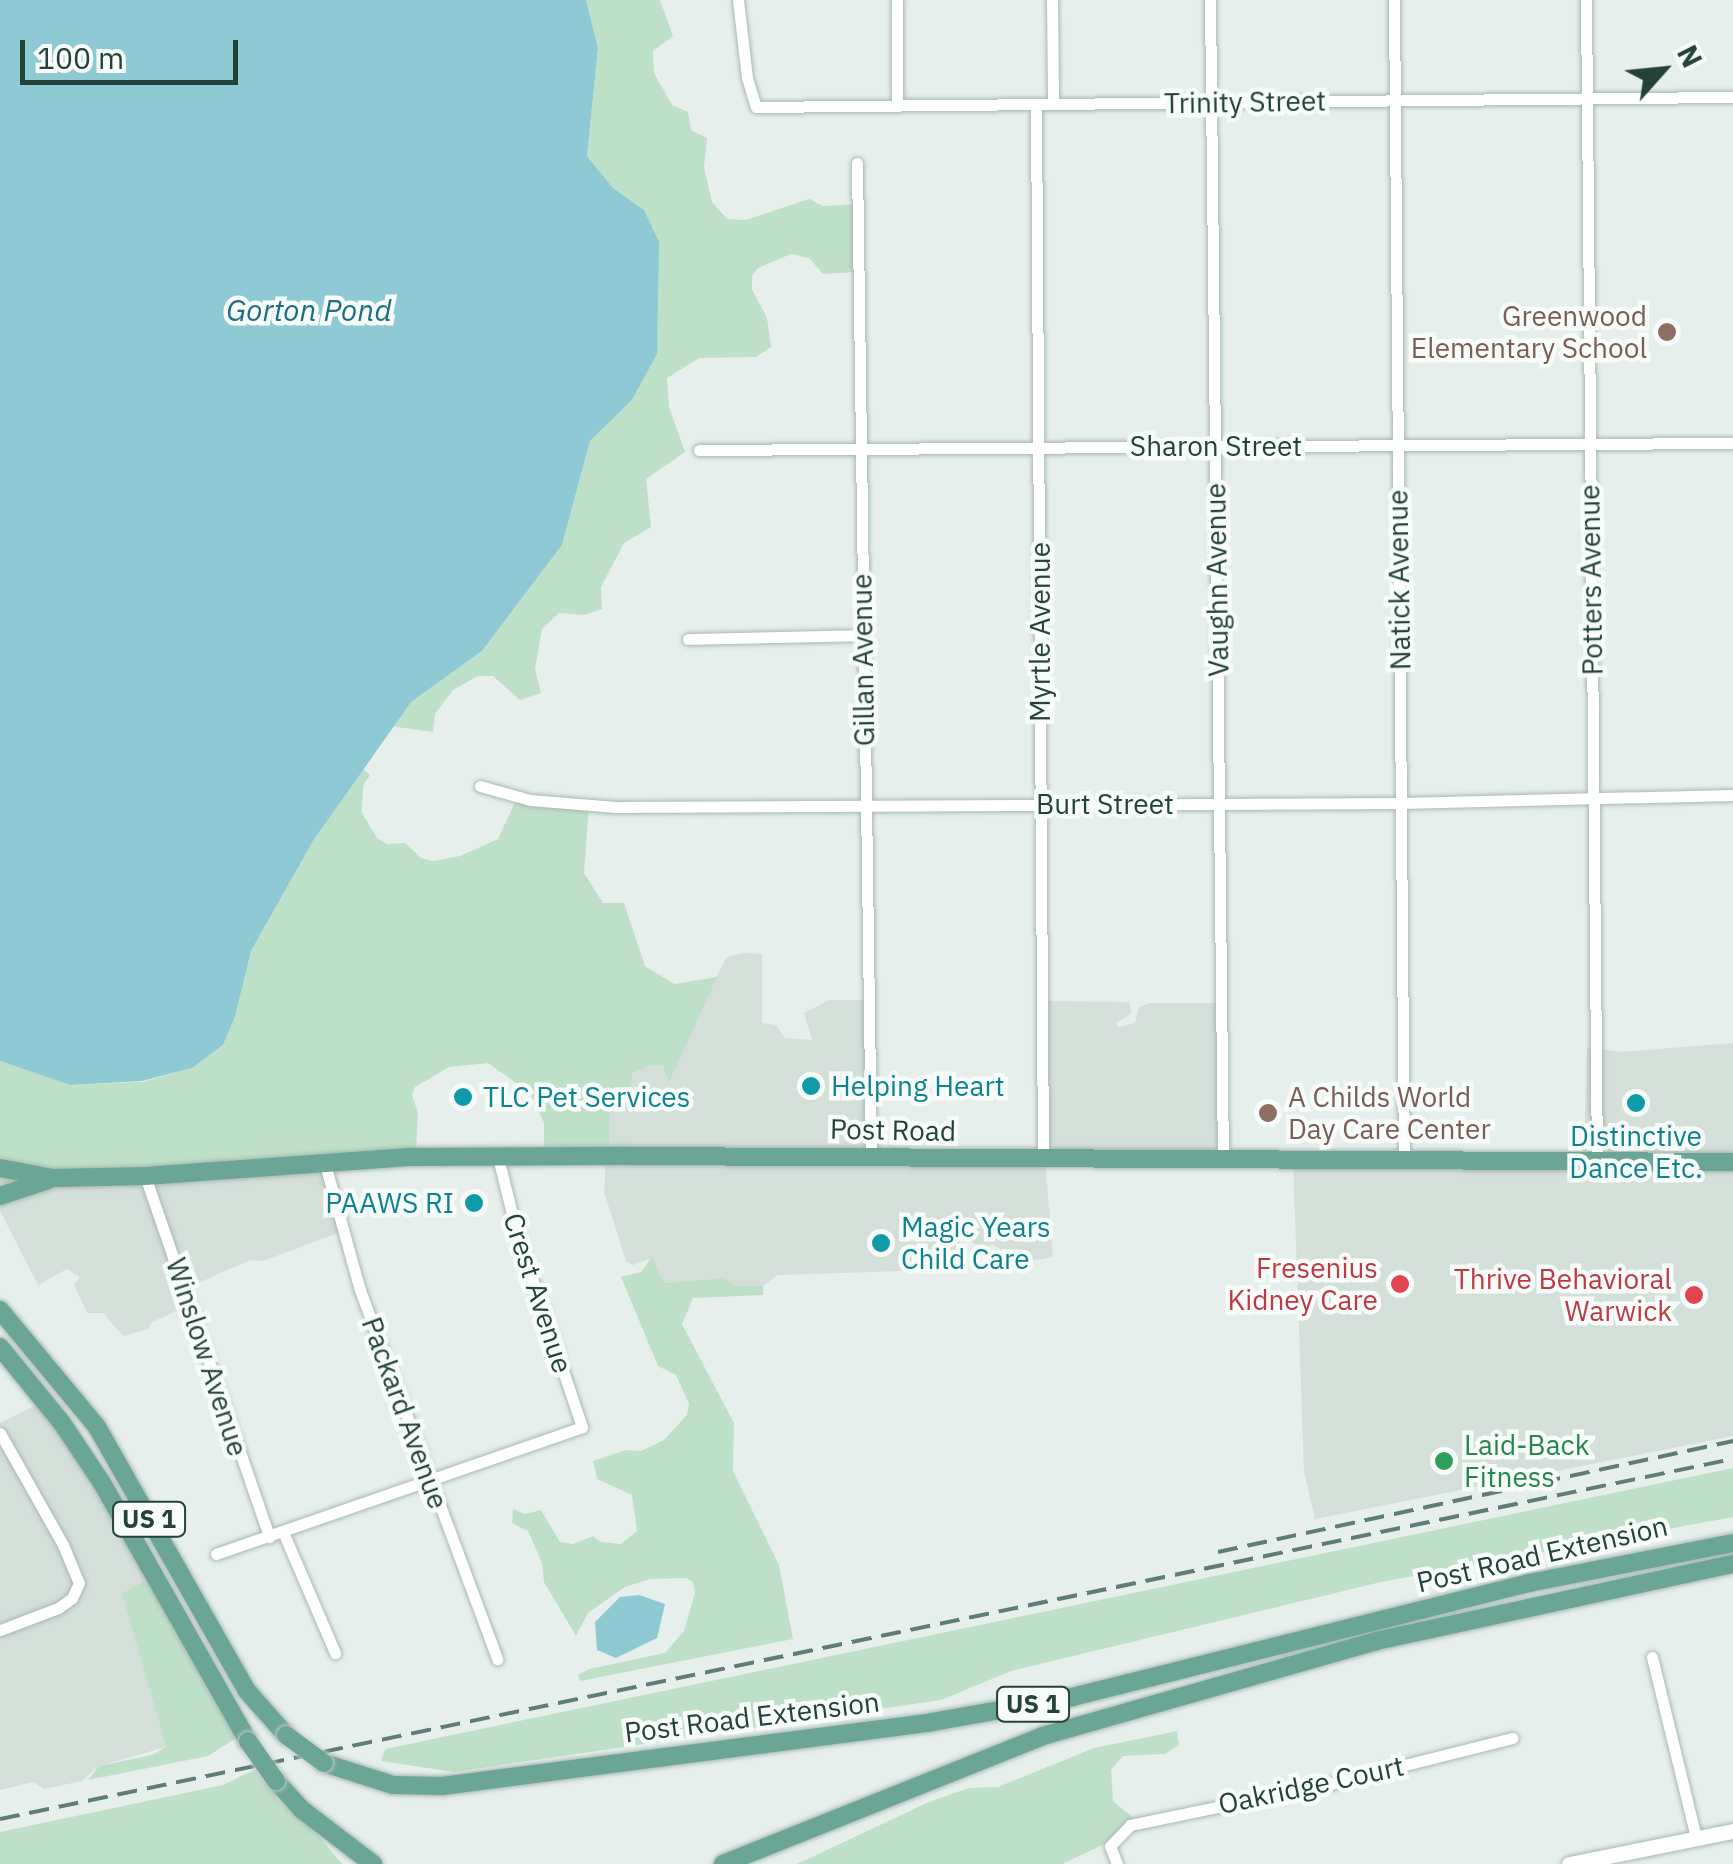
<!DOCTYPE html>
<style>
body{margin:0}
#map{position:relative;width:1733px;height:1864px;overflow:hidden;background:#e6efeb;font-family:"IBM Plex Sans",sans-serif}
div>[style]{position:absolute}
.built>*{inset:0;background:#d4dfda}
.green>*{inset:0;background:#bfe0c8}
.water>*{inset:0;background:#8ec9d4}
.roads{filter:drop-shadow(0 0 2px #a8b8b2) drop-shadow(0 0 2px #a8b8b2)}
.street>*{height:11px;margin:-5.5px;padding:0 5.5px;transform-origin:5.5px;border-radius:5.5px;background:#fff}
.secondary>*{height:15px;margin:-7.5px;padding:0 7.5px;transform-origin:7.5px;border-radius:7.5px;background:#fff}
.primary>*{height:18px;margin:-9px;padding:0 9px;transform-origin:9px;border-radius:9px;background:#6aa596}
.rail>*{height:4px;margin-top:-2px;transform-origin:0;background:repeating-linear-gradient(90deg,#5f7d75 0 20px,transparent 0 30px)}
.bridges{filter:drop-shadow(0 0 2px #c2cac8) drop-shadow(0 0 2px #c2cac8)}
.primary-bridge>*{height:18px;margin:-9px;padding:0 9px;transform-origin:9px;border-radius:9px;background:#6aa596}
.dots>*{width:28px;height:28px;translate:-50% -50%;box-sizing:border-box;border:5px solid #f7fbf9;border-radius:50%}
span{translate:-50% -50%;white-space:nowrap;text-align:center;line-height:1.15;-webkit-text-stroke:9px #f7fbf9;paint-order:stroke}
.shield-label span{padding:2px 8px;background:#f7fbf9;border:2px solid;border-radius:8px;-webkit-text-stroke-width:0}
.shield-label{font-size:25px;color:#24423a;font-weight:700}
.street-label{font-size:28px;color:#24423a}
.education-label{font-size:28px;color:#785e54}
.right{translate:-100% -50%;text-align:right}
.left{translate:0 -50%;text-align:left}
.culture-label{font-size:28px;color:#0d838f}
.health-label{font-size:28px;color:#be3a42}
.leisure-label{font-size:28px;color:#27864d}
.water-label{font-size:30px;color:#1c6f80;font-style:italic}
.north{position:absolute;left:1613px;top:20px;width:100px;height:100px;-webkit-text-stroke:8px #f7fbf9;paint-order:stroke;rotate:63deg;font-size:28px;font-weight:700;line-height:40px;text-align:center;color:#24423a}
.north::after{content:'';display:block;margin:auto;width:35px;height:45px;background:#24423a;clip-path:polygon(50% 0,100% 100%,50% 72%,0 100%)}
.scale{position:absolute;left:20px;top:40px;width:218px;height:45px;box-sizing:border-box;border:5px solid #24423a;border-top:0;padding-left:12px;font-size:30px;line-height:35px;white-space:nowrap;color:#24423a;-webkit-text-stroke:8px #f7fbf9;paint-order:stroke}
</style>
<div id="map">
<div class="built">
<div style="clip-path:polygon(742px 953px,762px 954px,762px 1023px,776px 1025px,785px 1038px,812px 1040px,804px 1013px,829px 1000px,867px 1000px,873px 1153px,1038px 1160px,1047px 1001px,1129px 1002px,1132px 1013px,1116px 1023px,1118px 1027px,1135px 1023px,1139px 1007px,1149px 1003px,1221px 1003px,1224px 1158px,1045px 1160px,1053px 1256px,1044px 1259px,1023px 1261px,993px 1245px,982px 1249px,961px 1235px,960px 1260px,951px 1269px,916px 1260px,903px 1271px,777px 1275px,763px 1286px,736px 1286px,723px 1278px,664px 1283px,652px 1258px,633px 1265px,626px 1261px,604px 1192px,610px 1092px,632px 1073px,653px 1065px,663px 1066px,669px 1081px,691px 1025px,727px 957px)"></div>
<div style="clip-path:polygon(1733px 1043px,1733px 1436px,1315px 1519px,1304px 1471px,1293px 1161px,1584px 1157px,1587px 1047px,1622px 1052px)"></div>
<div style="clip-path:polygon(323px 1164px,341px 1232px,263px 1261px,250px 1260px,187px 1288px,188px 1306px,152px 1322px,148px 1329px,123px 1336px,103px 1313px,87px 1313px,74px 1285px,80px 1277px,67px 1269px,38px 1285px,0 1211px,0 1184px)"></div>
<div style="clip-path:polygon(48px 1399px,149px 1579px,123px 1594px,166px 1747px,99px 1766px,82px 1781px,44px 1789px,33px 1782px,0 1790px,0 1423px)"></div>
</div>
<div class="green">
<div style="clip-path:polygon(586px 0,660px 0,673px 36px,653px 51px,654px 73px,672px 105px,688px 112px,691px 130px,707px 138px,704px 167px,712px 202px,727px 219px,746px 220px,809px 199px,823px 206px,857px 204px,855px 272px,823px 274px,809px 258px,791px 254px,758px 268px,752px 276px,752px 289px,767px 318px,771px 347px,756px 357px,699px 358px,667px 378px,669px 407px,685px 452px,646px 479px,651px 527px,624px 543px,601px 587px,602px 609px,584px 615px,559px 613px,542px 629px,535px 669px,541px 693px,520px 700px,493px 676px,478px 676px,453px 690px,435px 714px,433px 732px,397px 727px,393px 726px,411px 702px,482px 651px,562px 545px,590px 441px,632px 400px,657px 354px,644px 210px,613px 188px,587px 156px,598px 48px)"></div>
<div style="clip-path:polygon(363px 769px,370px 775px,363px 786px,362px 813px,377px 838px,387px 844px,405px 843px,421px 858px,433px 861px,460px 856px,498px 839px,517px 798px,589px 807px,584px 873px,603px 903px,624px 903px,645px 966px,674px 984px,717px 977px,669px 1082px,663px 1066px,653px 1065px,632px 1073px,630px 1087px,610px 1092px,609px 1153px,544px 1156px,544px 1123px,530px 1093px,488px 1063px,449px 1067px,415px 1087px,412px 1095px,418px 1113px,416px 1155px,0 1184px,0 1061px,70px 1085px,142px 1082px,192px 1068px,223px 1045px,235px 1017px,251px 951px,313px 841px)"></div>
<div style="clip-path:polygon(652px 1257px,664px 1283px,723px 1278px,736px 1286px,763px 1286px,763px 1295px,693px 1298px,682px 1324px,734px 1423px,733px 1471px,779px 1565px,793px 1639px,580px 1681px,578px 1675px,589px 1669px,665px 1653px,684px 1631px,695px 1593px,693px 1582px,686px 1578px,650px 1579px,625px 1587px,588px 1613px,576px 1636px,544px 1582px,542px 1563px,528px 1531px,512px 1523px,513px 1509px,525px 1514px,541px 1510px,560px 1542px,573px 1544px,593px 1536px,601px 1542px,621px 1544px,637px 1531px,632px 1495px,597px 1479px,593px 1461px,626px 1450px,641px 1451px,664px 1440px,687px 1415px,689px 1404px,676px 1375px,658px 1366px,621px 1277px,641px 1272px)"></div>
<div style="clip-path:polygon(1733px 1468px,1733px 1517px,1381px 1582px,1011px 1671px,941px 1700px,454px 1772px,381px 1761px,385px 1749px)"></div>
<div style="clip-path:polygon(149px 1579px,236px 1738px,208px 1756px,88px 1780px,99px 1766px,152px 1755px,166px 1747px,122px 1593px)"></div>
<div style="clip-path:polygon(1177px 1731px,1179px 1745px,1165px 1754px,1123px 1756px,1111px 1770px,1113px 1801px,1138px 1822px,1113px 1840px,1062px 1864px,797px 1864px,929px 1802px,969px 1788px,998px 1787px,1094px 1748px)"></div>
<div style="clip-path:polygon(256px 1769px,279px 1802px,316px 1833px,342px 1864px,0 1864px,0 1832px,223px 1785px)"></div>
</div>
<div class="water">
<div style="clip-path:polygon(0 0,586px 0,598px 48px,587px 156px,613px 188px,644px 210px,659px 242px,657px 354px,632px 400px,590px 441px,562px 545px,482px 651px,411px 702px,313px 841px,251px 951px,235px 1017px,223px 1045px,192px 1068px,142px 1081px,70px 1085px,0 1061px)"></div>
<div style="clip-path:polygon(639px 1595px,665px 1604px,657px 1638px,616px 1658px,597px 1650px,595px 1622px,620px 1597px)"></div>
</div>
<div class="roads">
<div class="street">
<div style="left:738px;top:0;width:79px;rotate:83.4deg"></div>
<div style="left:747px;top:78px;width:30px;rotate:73deg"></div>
<div style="left:756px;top:107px;width:977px;rotate:-0.59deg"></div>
<div style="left:897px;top:0;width:106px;rotate:90deg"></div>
<div style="left:1052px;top:0;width:104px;rotate:89.4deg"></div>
<div style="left:1210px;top:0;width:1159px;rotate:89.36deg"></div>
<div style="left:1394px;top:0;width:1161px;rotate:89.51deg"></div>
<div style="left:1586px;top:0;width:1161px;rotate:89.46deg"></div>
<div style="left:1036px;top:104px;width:1056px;rotate:89.62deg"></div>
<div style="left:857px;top:163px;width:993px;rotate:89.19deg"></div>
<div style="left:699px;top:450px;width:1034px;rotate:-0.39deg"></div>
<div style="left:688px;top:639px;width:175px;rotate:-1.3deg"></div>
<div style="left:480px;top:786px;width:52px;rotate:15.6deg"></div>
<div style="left:530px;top:800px;width:86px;rotate:4.7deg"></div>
<div style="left:616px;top:807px;width:785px;rotate:-0.29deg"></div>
<div style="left:1401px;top:803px;width:332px;rotate:-1.4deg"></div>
<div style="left:325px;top:1164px;width:131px;rotate:74.5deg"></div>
<div style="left:360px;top:1290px;width:394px;rotate:69.6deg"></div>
<div style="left:145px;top:1176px;width:382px;rotate:71deg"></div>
<div style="left:0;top:1433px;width:129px;rotate:60.6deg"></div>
<div style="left:63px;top:1545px;width:41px;rotate:67.2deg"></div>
<div style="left:79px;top:1583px;width:17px;rotate:115deg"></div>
<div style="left:72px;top:1598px;width:17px;rotate:144deg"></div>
<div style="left:58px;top:1608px;width:62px;rotate:159.2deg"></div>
<div style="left:283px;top:1532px;width:132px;rotate:66.7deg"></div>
<div style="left:216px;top:1554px;width:387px;rotate:-19.1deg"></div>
<div style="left:582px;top:1427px;width:204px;rotate:-108.6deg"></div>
<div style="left:517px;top:1234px;width:79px;rotate:-103.9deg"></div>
<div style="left:1652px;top:1657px;width:186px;rotate:76.3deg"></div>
<div style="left:1117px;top:1864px;width:19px;rotate:-111deg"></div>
<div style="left:1110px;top:1846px;width:29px;rotate:-46deg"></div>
<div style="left:1130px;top:1825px;width:207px;rotate:-11.7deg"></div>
<div style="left:1333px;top:1783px;width:185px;rotate:-14.1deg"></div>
</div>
<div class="secondary">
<div style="left:1569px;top:1864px;width:167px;rotate:-11.4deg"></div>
</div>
<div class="primary">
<div style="left:0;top:1168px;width:54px;rotate:10.7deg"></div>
<div style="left:53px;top:1178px;width:92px;rotate:-1.2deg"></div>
<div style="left:145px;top:1176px;width:268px;rotate:-4.1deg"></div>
<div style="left:412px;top:1157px;width:218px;rotate:-0.3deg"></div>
<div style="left:630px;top:1156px;width:1103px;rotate:0.31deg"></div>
<div style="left:0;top:1196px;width:51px;rotate:-18.4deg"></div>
<div style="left:0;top:1310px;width:152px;rotate:50.3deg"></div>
<div style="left:97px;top:1427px;width:304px;rotate:60.4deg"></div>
<div style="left:247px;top:1691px;width:59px;rotate:48.4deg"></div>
<div style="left:0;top:1347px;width:98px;rotate:50.8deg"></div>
<div style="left:62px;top:1423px;width:72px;rotate:56.3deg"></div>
<div style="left:102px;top:1483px;width:296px;rotate:60.5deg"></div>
<div style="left:324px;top:1763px;width:72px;rotate:17.7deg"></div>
<div style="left:393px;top:1785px;width:49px;rotate:1.2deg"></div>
<div style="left:442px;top:1786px;width:494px;rotate:-7.4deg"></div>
<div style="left:932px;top:1722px;width:142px;rotate:-10.1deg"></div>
<div style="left:1072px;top:1697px;width:471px;rotate:-14deg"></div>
<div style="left:1529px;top:1583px;width:208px;rotate:-11.1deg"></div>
<div style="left:276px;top:1781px;width:38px;rotate:48deg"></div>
<div style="left:301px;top:1809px;width:91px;rotate:37.4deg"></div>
<div style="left:723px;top:1864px;width:345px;rotate:-21.8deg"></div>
<div style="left:1043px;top:1736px;width:346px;rotate:-15.9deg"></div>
<div style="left:1376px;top:1641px;width:365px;rotate:-12.2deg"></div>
</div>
</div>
<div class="rail">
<div style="left:1218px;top:1552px;width:527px;rotate:-12.16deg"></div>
<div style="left:0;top:1819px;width:1770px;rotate:-11.74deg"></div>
</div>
<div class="bridges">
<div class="primary-bridge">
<div style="left:286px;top:1735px;width:47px;rotate:36.4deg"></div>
<div style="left:248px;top:1741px;width:49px;rotate:55deg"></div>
</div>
</div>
<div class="dots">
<div style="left:1667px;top:332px;background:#8d6e63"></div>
<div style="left:811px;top:1086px;background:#0f9aa8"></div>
<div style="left:463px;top:1097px;background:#0f9aa8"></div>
<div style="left:1636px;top:1103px;background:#0f9aa8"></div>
<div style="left:1268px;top:1113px;background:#8d6e63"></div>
<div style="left:474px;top:1203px;background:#0f9aa8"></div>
<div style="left:881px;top:1243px;background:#0f9aa8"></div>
<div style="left:1400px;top:1284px;background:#e0444e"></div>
<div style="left:1694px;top:1295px;background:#e0444e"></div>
<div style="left:1444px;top:1461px;background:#2e9e5b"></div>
</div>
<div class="shield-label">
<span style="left:149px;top:1519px">US 1</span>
<span style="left:1033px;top:1704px">US 1</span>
</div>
<div class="street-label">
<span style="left:1245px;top:102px;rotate:-1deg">Trinity Street</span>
<span style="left:1216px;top:446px">Sharon Street</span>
<span style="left:1217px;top:580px;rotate:-91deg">Vaughn Avenue</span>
<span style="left:1399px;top:580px;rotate:-91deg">Natick Avenue</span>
<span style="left:1591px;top:580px;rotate:-91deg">Potters Avenue</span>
<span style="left:1040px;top:632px;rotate:-90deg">Myrtle Avenue</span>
<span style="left:863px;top:660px;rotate:-91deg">Gillan Avenue</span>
<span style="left:1105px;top:804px">Burt Street</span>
<span style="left:893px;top:1130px;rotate:1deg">Post Road</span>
<span style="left:538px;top:1293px;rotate:72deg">Crest Avenue</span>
<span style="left:207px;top:1357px;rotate:72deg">Winslow Avenue</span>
<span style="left:405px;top:1413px;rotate:70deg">Packard Avenue</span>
<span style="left:1542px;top:1554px;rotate:-13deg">Post Road Extension</span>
<span style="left:752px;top:1717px;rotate:-7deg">Post Road Extension</span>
<span style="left:1311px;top:1785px;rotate:-12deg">Oakridge Court</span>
</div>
<div class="education-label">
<span class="right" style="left:1647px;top:332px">Greenwood<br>Elementary School</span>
<span class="left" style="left:1288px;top:1113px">A Childs World<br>Day Care Center</span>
</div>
<div class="culture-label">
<span class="left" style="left:831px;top:1086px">Helping Heart</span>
<span class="left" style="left:483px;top:1097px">TLC Pet Services</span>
<span style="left:1636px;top:1152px">Distinctive<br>Dance Etc.</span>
<span class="right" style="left:454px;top:1203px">PAAWS RI</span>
<span class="left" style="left:901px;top:1243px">Magic Years<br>Child Care</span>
</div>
<div class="health-label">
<span class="right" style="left:1378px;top:1284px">Fresenius<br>Kidney Care</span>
<span class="right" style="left:1672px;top:1295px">Thrive Behavioral<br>Warwick</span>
</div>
<div class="leisure-label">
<span class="left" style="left:1464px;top:1461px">Laid-Back<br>Fitness</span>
</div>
<div class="water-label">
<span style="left:309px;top:310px">Gorton Pond</span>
</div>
<div class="north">N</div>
<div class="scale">100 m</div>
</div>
